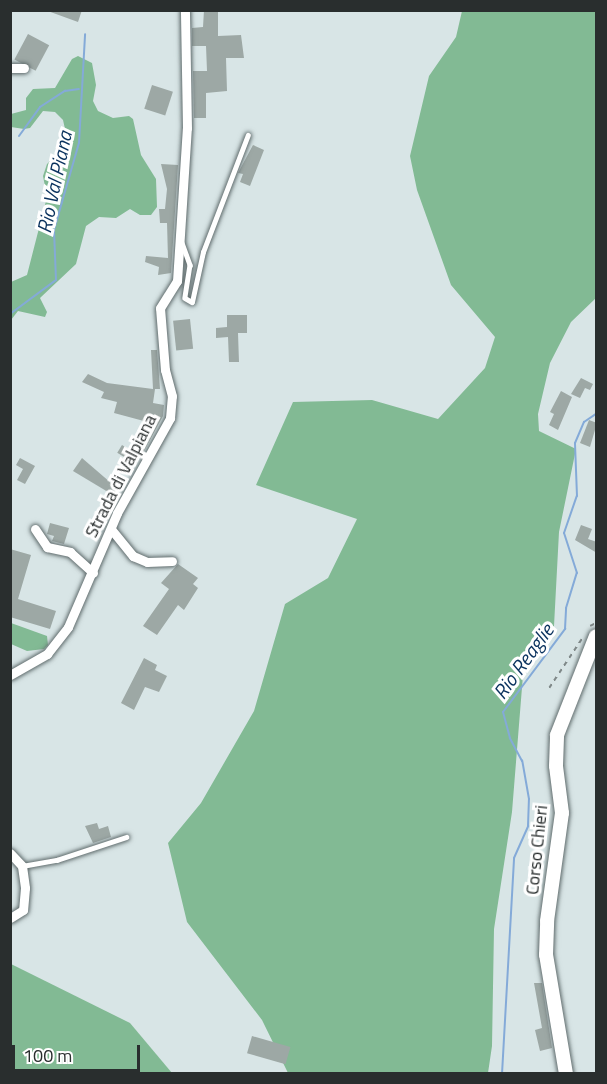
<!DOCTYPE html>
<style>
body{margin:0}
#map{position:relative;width:607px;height:1084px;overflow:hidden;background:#d8e5e6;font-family:"Titillium Web",sans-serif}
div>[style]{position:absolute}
.forest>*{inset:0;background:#82ba94}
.stream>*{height:2px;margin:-1px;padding:0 1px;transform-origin:1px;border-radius:1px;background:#84aad8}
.building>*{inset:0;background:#9da8a5;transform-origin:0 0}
.path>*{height:1.5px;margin-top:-0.75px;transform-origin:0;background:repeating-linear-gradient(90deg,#7f8888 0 4.5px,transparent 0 9px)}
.roads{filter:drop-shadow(0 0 2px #606c6d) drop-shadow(0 0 2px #606c6d)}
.lane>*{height:4.5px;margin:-2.25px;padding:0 2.25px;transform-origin:2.25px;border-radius:2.25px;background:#fff}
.street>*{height:9px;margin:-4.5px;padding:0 4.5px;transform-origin:4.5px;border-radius:4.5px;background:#fff}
.secondary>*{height:14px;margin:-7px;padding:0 7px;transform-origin:7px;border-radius:7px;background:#fff}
span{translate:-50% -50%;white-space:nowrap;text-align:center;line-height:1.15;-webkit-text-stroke:6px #fff;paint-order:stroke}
.street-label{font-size:18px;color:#292e2e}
.water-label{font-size:20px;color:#09315d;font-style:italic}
.frame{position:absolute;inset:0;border:12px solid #292e2e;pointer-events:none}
.scale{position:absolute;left:12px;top:1045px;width:128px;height:27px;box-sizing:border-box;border:3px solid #292e2e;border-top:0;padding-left:8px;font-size:18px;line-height:21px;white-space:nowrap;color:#292e2e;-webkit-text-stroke:4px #fff;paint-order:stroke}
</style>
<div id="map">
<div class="forest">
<div style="clip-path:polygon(462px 11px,596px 11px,596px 298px,571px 322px,550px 363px,538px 414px,539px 431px,576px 449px,559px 532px,554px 626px,523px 675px,512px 812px,494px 929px,492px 1046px,488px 1073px,288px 1073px,262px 1020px,187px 922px,168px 843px,201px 803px,254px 711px,285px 604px,328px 578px,357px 519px,256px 485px,293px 402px,372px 400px,438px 419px,485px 368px,495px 337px,451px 285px,417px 190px,410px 156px,429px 76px,456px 37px)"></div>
<div style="clip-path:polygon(78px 56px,92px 63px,96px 85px,93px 101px,98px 111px,113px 118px,129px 116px,133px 119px,141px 155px,156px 179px,157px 207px,151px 215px,140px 215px,130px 209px,116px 218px,99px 217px,86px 226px,76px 264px,40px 298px,47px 312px,45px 317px,18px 311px,11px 320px,11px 282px,27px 275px,47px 197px,43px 176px,47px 164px,63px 149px,67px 138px,63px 120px,55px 112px,43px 111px,30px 128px,24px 129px,11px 127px,11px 114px,26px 110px,26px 98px,33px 89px,55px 88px,72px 59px)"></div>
<div style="clip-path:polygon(11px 623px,47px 636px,48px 645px,44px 649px,27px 651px,11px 644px)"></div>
<div style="clip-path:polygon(11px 964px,130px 1023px,172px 1073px,11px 1073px)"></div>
</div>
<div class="stream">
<div style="left:19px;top:136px;width:36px;rotate:-54deg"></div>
<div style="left:40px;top:107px;width:30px;rotate:-33deg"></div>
<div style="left:65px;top:91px;width:14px;rotate:-8deg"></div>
<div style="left:10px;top:314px;width:57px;rotate:-36.5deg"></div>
<div style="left:56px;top:280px;width:50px;rotate:-92.3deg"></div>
<div style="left:54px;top:230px;width:91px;rotate:-74deg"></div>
<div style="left:79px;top:143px;width:109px;rotate:-86.8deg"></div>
<div style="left:502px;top:1074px;width:216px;rotate:-86.8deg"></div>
<div style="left:514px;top:858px;width:35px;rotate:-66deg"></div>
<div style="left:528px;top:826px;width:27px;rotate:-88deg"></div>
<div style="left:529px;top:799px;width:39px;rotate:-100deg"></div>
<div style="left:522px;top:761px;width:26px;rotate:-118deg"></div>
<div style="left:510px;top:738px;width:27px;rotate:-105deg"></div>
<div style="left:503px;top:712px;width:104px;rotate:-53.2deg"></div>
<div style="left:565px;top:629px;width:21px;rotate:-87deg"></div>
<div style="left:566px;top:608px;width:37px;rotate:-73deg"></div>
<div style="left:577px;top:573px;width:42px;rotate:-108deg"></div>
<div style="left:564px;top:533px;width:39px;rotate:-71deg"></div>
<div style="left:577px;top:496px;width:53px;rotate:-92.2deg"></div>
<div style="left:575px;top:443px;width:23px;rotate:-67deg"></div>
<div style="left:584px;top:422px;width:14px;rotate:-34deg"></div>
</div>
<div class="building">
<div style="clip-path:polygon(45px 10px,82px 10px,78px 22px)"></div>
<div style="clip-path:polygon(204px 10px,218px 10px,218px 36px,241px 35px,244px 58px,226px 58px,227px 91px,206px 93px,206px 118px,194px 118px,193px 71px,207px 71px,206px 46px,192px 46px,192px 28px,203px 27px)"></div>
<div style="left:28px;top:34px;width:24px;height:29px;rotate:28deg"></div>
<div style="left:152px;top:85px;width:22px;height:25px;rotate:18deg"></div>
<div style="clip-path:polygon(253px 145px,264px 150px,250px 186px,240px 182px,243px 174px,238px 173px)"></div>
<div style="clip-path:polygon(161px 164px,178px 165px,171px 273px,158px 275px,159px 267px,145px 262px,146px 256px,168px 258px,167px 223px,160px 223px,159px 209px,165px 209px,167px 189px)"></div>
<div style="clip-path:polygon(227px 315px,247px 315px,247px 333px,238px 333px,239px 362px,229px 362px,228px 337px,216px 338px,216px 328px,227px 327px)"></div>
<div style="left:190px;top:319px;width:30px;height:17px;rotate:84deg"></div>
<div style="clip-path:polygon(151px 350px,157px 350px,160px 389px,155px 389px,153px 403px,164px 405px,163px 416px,142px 455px,132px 439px,139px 433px,146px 441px,155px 424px,114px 413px,117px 402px,101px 398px,104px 392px,82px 382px,88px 374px,107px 383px,153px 389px)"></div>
<div style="clip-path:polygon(581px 378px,593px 384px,590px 390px,585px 388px,580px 398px,571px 394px)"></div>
<div style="clip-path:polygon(561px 391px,572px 397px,558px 430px,549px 425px,554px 414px,550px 412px)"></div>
<div style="clip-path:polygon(589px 420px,597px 423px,590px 447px,580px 443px)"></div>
<div style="left:122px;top:445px;width:22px;height:9px;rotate:32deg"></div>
<div style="clip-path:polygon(20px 458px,35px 466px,25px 484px,17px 480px,23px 469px,16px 465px)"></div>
<div style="clip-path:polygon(82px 458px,118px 489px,113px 495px,73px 471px)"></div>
<div style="clip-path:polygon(50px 523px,69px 528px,64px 544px,52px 541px,54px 536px,47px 534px)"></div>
<div style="clip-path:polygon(581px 525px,592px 529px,588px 539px,597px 542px,597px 553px,575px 540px)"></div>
<div style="clip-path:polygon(10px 549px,31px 555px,18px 599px,56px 611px,50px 629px,10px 617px)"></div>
<div style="clip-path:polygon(178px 564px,198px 578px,193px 584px,198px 588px,184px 610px,178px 605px,157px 635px,143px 626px,169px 589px,161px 583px)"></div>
<div style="clip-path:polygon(144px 658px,157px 665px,155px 670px,167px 676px,159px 692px,145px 687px,134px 710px,121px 703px)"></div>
<div style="clip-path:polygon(97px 823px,99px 829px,108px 826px,111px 837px,93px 843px,85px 826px)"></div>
<div style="clip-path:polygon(534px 983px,542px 983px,552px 1048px,540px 1051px,535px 1030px,542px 1028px)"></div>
<div style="left:252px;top:1036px;width:40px;height:18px;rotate:16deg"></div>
</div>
<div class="path">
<div style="left:590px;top:626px;width:7px;rotate:-27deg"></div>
<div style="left:549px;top:688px;width:61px;rotate:-56.3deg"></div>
</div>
<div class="roads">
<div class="lane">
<div style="left:181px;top:240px;width:27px;rotate:70deg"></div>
<div style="left:190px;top:265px;width:33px;rotate:99deg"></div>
<div style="left:185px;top:298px;width:8px;rotate:30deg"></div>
<div style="left:192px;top:302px;width:51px;rotate:-77.6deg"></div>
<div style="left:203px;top:252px;width:125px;rotate:-69deg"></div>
<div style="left:22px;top:866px;width:36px;rotate:-10deg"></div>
<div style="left:57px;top:860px;width:73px;rotate:-18.4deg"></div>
</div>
<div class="street">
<div style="left:10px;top:68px;width:14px"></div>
<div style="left:35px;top:529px;width:22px;rotate:56deg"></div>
<div style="left:47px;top:547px;width:24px;rotate:12deg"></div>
<div style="left:70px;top:552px;width:31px;rotate:42deg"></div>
<div style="left:111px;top:529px;width:35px;rotate:51deg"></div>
<div style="left:133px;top:556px;width:15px;rotate:23deg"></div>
<div style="left:147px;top:562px;width:25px;rotate:-2deg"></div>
<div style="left:10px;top:675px;width:43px;rotate:-29.6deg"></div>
<div style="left:47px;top:654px;width:34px;rotate:-52deg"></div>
<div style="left:68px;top:627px;width:124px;rotate:-66.7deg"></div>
<div style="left:117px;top:513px;width:109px;rotate:-60.8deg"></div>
<div style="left:170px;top:418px;width:22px;rotate:-85deg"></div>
<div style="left:172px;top:396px;width:27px;rotate:-105deg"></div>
<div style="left:165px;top:370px;width:62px;rotate:-94.6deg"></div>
<div style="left:160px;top:308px;width:32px;rotate:-58deg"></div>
<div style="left:177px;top:281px;width:153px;rotate:-86.3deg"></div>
<div style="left:187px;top:128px;width:118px;rotate:-91deg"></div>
<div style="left:10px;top:853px;width:18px;rotate:47deg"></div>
<div style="left:22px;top:866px;width:22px;rotate:82deg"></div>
<div style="left:25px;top:888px;width:22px;rotate:95deg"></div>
<div style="left:23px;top:910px;width:15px;rotate:148deg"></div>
</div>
<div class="secondary">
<div style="left:566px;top:1074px;width:121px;rotate:-99.5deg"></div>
<div style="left:546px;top:955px;width:34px;rotate:-88deg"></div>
<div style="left:547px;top:921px;width:109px;rotate:-82.1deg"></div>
<div style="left:562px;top:813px;width:47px;rotate:-97.3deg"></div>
<div style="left:556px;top:766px;width:31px;rotate:-88deg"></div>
<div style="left:557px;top:735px;width:106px;rotate:-68.5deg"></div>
</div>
</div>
<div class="street-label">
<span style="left:121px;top:476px;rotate:-63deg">Strada di Valpiana</span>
<span style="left:537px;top:850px;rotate:-84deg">Corso Chieri</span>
</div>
<div class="water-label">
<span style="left:54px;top:182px;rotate:-78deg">Rio Val Piana</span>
<span style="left:523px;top:661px;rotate:-54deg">Rio Reaglie</span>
</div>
<div class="frame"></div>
<div class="scale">100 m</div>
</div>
